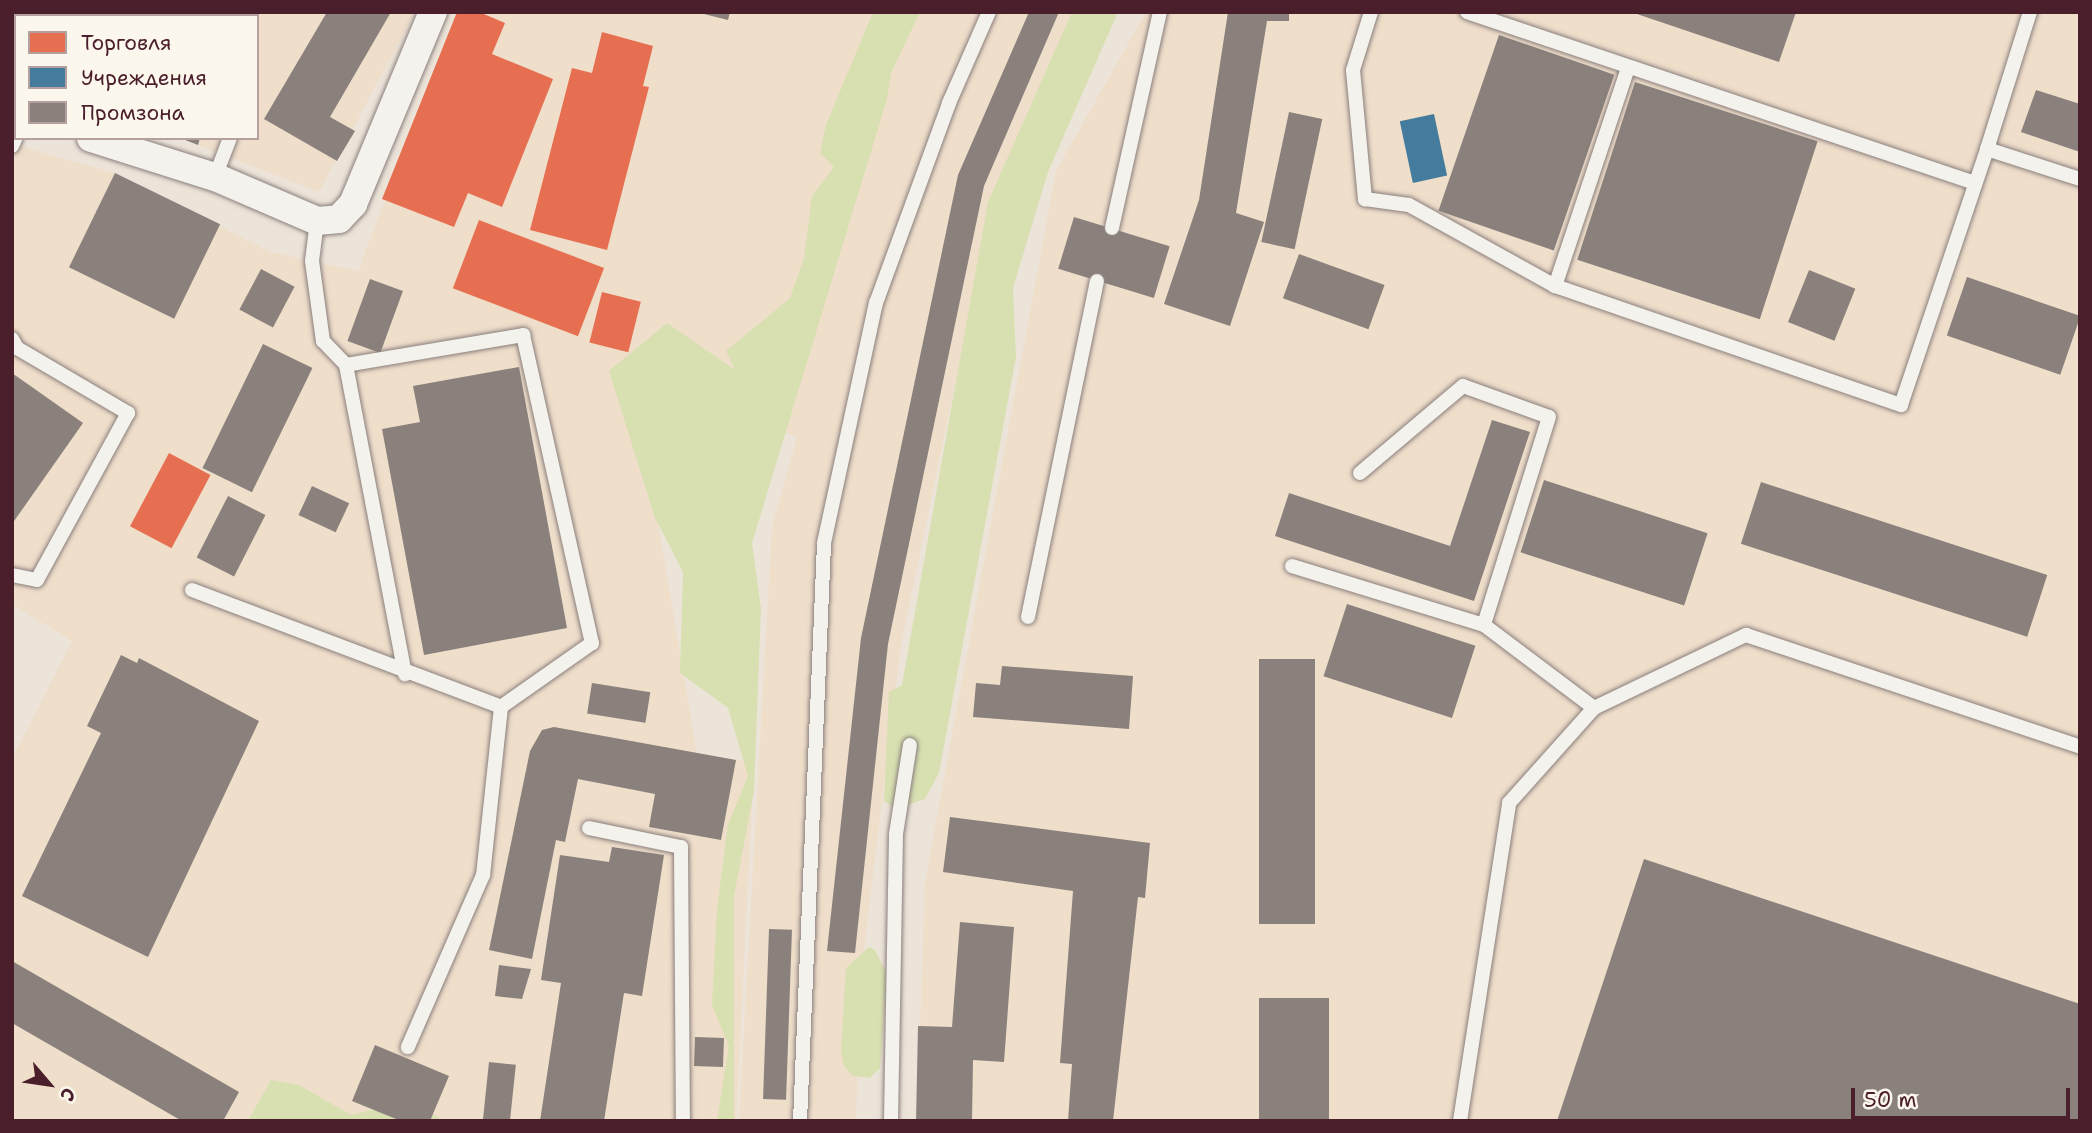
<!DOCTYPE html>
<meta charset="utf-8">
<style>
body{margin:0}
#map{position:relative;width:2092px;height:1133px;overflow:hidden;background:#ece4d9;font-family:"Shantell Sans",sans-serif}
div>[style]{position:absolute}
.built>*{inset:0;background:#eedeca}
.green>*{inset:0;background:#d8e0b1}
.shops>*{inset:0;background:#e76f51;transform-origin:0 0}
.public>*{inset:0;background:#457b9d;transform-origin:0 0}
.industry>*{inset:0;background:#8a817c;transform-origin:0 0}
.roads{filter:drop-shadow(0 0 2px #8b7f7d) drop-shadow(0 0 2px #8b7f7d)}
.lane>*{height:14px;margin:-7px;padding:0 7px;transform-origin:7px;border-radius:7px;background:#f4f2ed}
.street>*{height:28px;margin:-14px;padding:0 14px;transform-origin:14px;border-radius:14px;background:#f4f2ed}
span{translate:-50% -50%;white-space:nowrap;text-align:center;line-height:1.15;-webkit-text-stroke:7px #fbf7ec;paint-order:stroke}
.frame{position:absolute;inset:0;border:14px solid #4a1f2b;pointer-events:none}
.legend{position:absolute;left:14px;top:14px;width:245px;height:126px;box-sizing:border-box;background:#fbf7ec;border:2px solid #b4a19f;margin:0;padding:9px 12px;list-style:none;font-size:21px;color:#4a1f2b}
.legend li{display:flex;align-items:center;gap:14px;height:35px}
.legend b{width:35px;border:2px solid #b4a19f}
.north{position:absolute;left:14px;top:1049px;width:70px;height:70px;-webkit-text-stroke:5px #fbf7ec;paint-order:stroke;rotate:119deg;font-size:19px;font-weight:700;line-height:28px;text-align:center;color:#4a1f2b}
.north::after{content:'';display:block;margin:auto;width:24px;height:32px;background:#4a1f2b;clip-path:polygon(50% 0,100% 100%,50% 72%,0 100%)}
.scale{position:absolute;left:1851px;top:1088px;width:219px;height:32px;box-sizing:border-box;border:4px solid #4a1f2b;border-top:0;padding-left:9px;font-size:21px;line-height:24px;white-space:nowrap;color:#4a1f2b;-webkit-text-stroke:5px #fbf7ec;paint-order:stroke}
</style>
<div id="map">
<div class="built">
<div style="clip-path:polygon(12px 12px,415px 12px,319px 192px,180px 138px,257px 138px,257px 16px,16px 16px,16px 87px)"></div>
<div style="clip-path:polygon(457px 12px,1076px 12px,995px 191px,901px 645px,861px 974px,856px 1121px,739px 1121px,772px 527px,797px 437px,632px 370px,697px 753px,754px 763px,736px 1121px,12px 1121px,12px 759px,72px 641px,12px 604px,12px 144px,115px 173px,270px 252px,358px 271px)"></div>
<div style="clip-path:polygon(1146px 12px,2080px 12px,2080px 1121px,917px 1121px,925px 882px,1056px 171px)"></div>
</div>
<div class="green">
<div style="clip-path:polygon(873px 12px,920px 12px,891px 73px,887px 99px,752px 543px,761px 608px,754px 791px,734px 896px,734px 1121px,717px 1121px,729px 1046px,712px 1005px,717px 910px,728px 824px,748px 776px,728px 708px,680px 673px,683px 572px,655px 518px,609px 371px,667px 323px,735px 370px,726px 351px,790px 298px,804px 258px,812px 196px,834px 167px,820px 153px,826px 125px)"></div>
<div style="clip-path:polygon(1072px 12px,1118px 12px,1048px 172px,1013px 288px,1016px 357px,939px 773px,925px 799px,896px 809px,884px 801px,889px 692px,902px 685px,988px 202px)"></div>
<div style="clip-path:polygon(869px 947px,875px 950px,887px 974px,880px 1068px,870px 1078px,853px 1076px,844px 1066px,841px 1051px,846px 968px)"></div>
<div style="clip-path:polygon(271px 1080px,299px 1085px,351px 1115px,408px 1101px,445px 1121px,248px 1121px)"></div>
</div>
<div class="shops">
<div style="clip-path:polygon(457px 12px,479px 12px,505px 23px,492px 54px,553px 79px,502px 207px,468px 193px,454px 227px,382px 199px)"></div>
<div style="clip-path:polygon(602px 32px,653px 46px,643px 86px,649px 87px,607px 250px,530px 230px,572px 68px,592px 73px)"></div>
<div style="left:479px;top:220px;width:134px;height:73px;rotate:21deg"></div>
<div style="left:602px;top:292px;width:40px;height:52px;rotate:14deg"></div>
<div style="left:169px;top:453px;width:47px;height:83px;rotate:28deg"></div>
</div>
<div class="public">
<div style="left:1434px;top:114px;width:63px;height:35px;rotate:78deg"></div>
</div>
<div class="industry">
<div style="clip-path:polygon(12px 12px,39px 12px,16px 16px,15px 60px)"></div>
<div style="clip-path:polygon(59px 12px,116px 12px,114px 16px)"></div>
<div style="clip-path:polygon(327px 12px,391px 12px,330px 117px,355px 131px,337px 161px,264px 119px)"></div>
<div style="clip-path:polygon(696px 12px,730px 12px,728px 20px)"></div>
<div style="clip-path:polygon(1029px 12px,1059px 12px,984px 186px,888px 644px,855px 953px,827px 951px,861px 638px,958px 175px)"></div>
<div style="clip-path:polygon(1228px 12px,1289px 12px,1289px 21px,1267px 21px,1236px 213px,1264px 222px,1230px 326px,1164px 304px,1199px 200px)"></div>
<div style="clip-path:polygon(1631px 12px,1796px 12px,1779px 62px)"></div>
<div style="left:1499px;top:35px;width:122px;height:186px;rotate:19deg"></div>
<div style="left:1635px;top:82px;width:192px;height:187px;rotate:18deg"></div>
<div style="clip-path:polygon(2036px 90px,2080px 104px,2080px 152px,2021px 132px)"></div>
<div style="left:1289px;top:112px;width:34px;height:133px;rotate:12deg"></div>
<div style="clip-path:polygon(180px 138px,200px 138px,198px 145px)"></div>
<div style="left:115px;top:173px;width:117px;height:105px;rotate:26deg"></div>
<div style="left:1074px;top:217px;width:100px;height:54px;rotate:17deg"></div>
<div style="left:1299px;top:254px;width:91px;height:47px;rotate:20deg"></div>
<div style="left:261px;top:269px;width:38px;height:46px;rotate:28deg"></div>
<div style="left:1809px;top:270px;width:50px;height:56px;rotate:22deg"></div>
<div style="left:1967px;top:277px;width:120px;height:62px;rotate:19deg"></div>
<div style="left:370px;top:279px;width:35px;height:66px;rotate:20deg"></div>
<div style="left:263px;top:344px;width:55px;height:138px;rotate:26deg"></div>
<div style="clip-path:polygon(519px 367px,567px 628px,424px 655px,382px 429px,420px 422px,413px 386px)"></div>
<div style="clip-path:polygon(12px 373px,83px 423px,12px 524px)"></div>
<div style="clip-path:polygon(1492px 420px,1530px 432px,1474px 601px,1275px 536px,1289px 493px,1450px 546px)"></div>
<div style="left:1544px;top:480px;width:172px;height:76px;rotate:18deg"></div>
<div style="left:1761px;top:482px;width:301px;height:65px;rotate:18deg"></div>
<div style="left:312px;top:486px;width:41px;height:32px;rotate:25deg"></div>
<div style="left:228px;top:496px;width:42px;height:69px;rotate:27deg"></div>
<div style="left:1347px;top:604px;width:135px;height:76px;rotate:18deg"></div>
<div style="clip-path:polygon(121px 655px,137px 663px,139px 658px,259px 721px,148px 957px,22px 896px,101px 733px,87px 726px)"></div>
<div style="left:1259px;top:659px;width:56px;height:265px"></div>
<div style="clip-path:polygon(1002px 666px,1133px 676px,1129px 729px,973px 717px,976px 683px,1000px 685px)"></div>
<div style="left:592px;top:683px;width:59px;height:31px;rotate:9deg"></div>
<div style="clip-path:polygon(554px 727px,736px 760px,721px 840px,649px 827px,655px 794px,578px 779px,565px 842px,556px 840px,532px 959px,489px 950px,530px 751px,542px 730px)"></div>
<div style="clip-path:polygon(950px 817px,1150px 843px,1145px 898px,1138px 897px,1113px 1121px,1068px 1121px,1072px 1064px,1060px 1063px,1073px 891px,943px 872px)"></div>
<div style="clip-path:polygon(612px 847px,664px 855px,642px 996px,624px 993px,604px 1121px,540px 1121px,561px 983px,541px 980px,560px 855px,609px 862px)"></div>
<div style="clip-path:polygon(1644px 859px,2080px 1004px,2080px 1121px,1557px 1121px)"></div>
<div style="clip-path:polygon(960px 922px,1014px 927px,1004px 1062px,973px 1060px,972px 1121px,916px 1121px,918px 1026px,952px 1027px)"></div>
<div style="left:769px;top:929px;width:23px;height:170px;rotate:2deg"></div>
<div style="clip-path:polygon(12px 961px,239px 1092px,223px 1121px,182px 1121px,12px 1023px)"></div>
<div style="clip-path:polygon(499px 965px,531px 969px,522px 999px,495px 996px)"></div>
<div style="left:1259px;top:998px;width:70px;height:123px"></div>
<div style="left:695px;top:1037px;width:29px;height:29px;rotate:2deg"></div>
<div style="clip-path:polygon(375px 1045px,449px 1076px,430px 1121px,401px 1121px,352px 1101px)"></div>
<div style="left:489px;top:1062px;width:27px;height:60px;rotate:6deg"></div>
</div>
<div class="roads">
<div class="lane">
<div style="left:197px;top:12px;width:4px;rotate:76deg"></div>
<div style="left:1371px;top:12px;width:61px;rotate:107.2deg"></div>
<div style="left:1353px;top:70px;width:130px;rotate:84.7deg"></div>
<div style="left:1365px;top:199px;width:44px;rotate:7.8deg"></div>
<div style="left:1409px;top:205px;width:167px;rotate:29deg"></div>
<div style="left:1467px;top:12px;width:536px;rotate:18.6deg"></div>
<div style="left:2030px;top:12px;width:144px;rotate:107.4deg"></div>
<div style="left:1987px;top:149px;width:98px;rotate:17.9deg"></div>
<div style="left:1628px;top:68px;width:230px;rotate:108.5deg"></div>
<div style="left:1555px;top:286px;width:366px;rotate:19deg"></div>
<div style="left:1901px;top:405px;width:270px;rotate:-71.4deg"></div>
<div style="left:12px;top:146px;width:10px;rotate:-66deg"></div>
<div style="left:215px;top:177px;width:42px;rotate:-69deg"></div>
<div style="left:317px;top:221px;width:40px;rotate:97.1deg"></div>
<div style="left:312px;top:261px;width:81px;rotate:82.2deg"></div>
<div style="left:323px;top:341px;width:33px;rotate:46deg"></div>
<div style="left:346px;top:365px;width:315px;rotate:79.2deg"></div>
<div style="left:1112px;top:228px;width:221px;rotate:-77.5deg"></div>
<div style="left:12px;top:339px;width:10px;rotate:61deg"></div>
<div style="left:17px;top:348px;width:129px;rotate:30.4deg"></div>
<div style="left:128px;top:413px;width:190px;rotate:118.6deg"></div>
<div style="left:37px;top:580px;width:25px;rotate:-169deg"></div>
<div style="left:346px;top:365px;width:180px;rotate:-9.6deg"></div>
<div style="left:523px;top:335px;width:316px;rotate:77.4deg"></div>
<div style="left:592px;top:643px;width:111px;rotate:144.9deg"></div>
<div style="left:1360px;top:473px;width:135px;rotate:-40.2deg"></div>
<div style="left:1463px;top:386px;width:91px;rotate:19.8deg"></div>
<div style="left:1549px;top:417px;width:218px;rotate:107.4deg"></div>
<div style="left:1484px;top:625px;width:138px;rotate:37deg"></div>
<div style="left:1292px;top:566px;width:201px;rotate:17.1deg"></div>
<div style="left:192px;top:590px;width:330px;rotate:20.7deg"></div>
<div style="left:501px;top:707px;width:169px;rotate:96.1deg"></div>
<div style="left:483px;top:875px;width:188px;rotate:113.6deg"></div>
<div style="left:1028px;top:617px;width:343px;rotate:-78.4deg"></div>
<div style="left:589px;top:828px;width:94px;rotate:11.7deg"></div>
<div style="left:681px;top:847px;width:274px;rotate:89.6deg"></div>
<div style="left:800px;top:1121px;width:578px;rotate:-87.62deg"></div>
<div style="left:824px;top:543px;width:246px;rotate:-77.8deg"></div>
<div style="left:876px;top:303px;width:213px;rotate:-69.9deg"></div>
<div style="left:949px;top:103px;width:99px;rotate:-66.3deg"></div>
<div style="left:891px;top:1121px;width:287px;rotate:-89deg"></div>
<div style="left:896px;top:834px;width:90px;rotate:-81.1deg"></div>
<div style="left:1460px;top:1121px;width:322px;rotate:-81.2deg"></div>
<div style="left:1509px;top:803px;width:127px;rotate:-48.2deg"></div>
<div style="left:1594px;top:708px;width:169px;rotate:-25.7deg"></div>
<div style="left:1746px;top:635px;width:352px;rotate:18.5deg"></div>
</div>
<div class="street">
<div style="left:12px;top:114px;width:4px;rotate:14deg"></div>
<div style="left:91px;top:138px;width:130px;rotate:17.5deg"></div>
<div style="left:215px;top:177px;width:111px;rotate:23.3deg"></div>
<div style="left:317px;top:221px;width:22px;rotate:-5deg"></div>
<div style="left:339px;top:219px;width:21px;rotate:-47deg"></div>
<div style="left:353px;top:204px;width:208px;rotate:-67.4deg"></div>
</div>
</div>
<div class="frame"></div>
<ul class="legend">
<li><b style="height:19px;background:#e76f51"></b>Торговля</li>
<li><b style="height:19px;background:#457b9d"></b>Учреждения</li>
<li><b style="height:19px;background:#8a817c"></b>Промзона</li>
</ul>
<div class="north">С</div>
<div class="scale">50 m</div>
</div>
